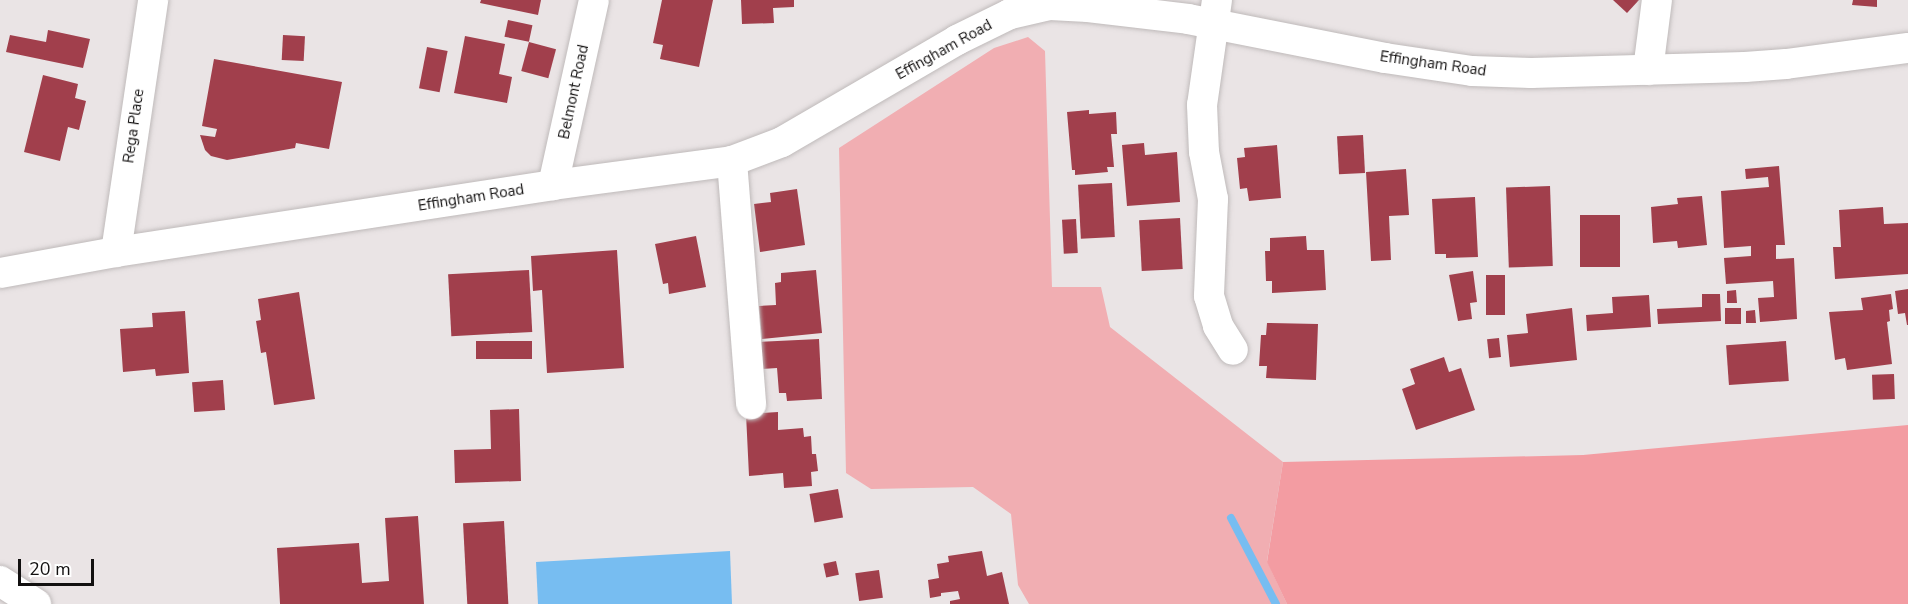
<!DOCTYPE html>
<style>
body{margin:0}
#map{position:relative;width:1908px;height:604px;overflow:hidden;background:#eae4e5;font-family:"Nunito Sans",sans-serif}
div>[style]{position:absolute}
.green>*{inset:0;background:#f1aeb2}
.forest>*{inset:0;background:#f39ca2}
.water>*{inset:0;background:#77bdf1}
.stream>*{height:8px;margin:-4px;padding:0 4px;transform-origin:4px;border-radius:4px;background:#77bdf1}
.building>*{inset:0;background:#a13f4c;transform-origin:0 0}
.roads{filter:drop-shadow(0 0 2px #bfbaba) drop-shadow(0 0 2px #bfbaba)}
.minor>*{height:30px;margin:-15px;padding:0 15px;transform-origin:15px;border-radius:15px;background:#fff}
span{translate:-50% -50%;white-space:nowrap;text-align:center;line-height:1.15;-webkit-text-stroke:4.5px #fff;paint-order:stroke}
.street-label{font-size:15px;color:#121010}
.scale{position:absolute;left:18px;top:559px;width:76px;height:27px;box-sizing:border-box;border:3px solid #121010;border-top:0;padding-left:8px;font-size:18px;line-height:21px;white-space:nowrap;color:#121010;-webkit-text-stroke:4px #fff;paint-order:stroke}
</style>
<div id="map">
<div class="green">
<div style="clip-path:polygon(1028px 37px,1045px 51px,1052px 287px,1101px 287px,1110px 327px,1283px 462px,1267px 561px,1287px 604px,1029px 604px,1018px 585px,1011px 514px,973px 487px,871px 489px,846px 473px,839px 148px,994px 48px)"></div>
</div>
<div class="forest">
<div style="clip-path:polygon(1908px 425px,1908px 604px,1287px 604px,1267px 562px,1283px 462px,1583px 455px)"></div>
</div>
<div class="water">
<div style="clip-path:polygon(730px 551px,732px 604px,538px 604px,536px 562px)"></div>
</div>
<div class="stream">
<div style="left:1231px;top:518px;width:97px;rotate:62.4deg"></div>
</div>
<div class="building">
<div style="clip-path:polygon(481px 0,541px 0,538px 15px,480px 3px)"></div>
<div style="clip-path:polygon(662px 0,713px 0,699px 67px,660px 59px,663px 45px,653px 43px)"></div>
<div style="clip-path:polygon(741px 0,794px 0,794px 7px,773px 8px,774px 23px,742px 24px)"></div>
<div style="clip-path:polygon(1613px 0,1639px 0,1627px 13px)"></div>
<div style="clip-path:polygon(1853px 0,1877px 0,1877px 7px,1852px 5px)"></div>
<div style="left:508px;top:20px;width:25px;height:17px;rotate:12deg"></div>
<div style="clip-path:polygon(48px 30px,90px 39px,83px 68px,6px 52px,10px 35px,46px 42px)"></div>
<div style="left:283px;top:35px;width:22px;height:25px;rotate:3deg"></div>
<div style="clip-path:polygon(465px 36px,505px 44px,499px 74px,512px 77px,507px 103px,454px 93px)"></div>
<div style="left:529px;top:42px;width:28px;height:30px;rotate:15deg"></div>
<div style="left:427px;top:47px;width:21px;height:42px;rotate:11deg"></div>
<div style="clip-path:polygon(214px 59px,342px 82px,329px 149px,296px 143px,295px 148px,227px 160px,211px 156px,205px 150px,200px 135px,215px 137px,217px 129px,202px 126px)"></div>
<div style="clip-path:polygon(43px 75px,78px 84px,75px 98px,86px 101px,79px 130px,68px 127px,60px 161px,24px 152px)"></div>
<div style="clip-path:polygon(1089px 110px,1089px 114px,1116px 112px,1117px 134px,1111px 134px,1114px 167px,1107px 167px,1108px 172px,1075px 175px,1075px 170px,1072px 170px,1067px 112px)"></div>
<div style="left:1363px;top:135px;width:38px;height:26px;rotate:87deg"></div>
<div style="clip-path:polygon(1144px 143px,1145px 155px,1177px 152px,1180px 202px,1127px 206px,1122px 145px)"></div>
<div style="clip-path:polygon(1277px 145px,1281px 198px,1249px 201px,1247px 188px,1240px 189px,1237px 158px,1245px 157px,1244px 148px)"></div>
<div style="clip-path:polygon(1779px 166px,1785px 245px,1776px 245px,1776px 259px,1794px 258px,1797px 319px,1760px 322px,1758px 298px,1774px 297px,1773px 281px,1726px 284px,1724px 258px,1751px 256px,1751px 246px,1724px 248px,1721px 191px,1769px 187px,1768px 177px,1746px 179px,1745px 169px)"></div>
<div style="clip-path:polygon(1406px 169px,1409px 215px,1389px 216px,1391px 260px,1371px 261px,1366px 172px)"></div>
<div style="left:1112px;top:183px;width:54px;height:34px;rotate:87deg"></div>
<div style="left:1550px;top:186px;width:80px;height:44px;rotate:88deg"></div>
<div style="clip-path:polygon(797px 189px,805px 245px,760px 252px,754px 204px,771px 202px,770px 193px)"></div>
<div style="clip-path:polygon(1702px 196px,1707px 245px,1678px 248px,1677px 241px,1653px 243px,1651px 207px,1678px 204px,1677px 198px)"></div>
<div style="clip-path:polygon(1475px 197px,1478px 257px,1446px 258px,1446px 254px,1435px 254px,1432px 199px)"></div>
<div style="clip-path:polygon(1883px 207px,1884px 224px,1908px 223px,1908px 274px,1835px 279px,1833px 247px,1841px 247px,1839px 210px)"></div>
<div style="left:1580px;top:215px;width:40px;height:52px"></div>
<div style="left:1180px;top:218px;width:51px;height:41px;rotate:87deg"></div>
<div style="left:1076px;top:219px;width:34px;height:14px;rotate:87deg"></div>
<div style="clip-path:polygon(696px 236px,706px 287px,669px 294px,668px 283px,663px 284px,655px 244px)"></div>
<div style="clip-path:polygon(1306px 236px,1307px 250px,1324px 250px,1326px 290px,1272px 293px,1272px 281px,1266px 281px,1265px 251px,1270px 251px,1270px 238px)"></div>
<div style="clip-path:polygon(617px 250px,624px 368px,547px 373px,542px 290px,533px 291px,531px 256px)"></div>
<div style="left:529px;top:270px;width:62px;height:81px;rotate:87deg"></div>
<div style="clip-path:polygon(816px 270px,822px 333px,762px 339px,759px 306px,776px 305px,775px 283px,781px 282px,781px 273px)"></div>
<div style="clip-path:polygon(1473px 271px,1477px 302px,1470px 303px,1472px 319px,1458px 321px,1449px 275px)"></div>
<div style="left:1486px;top:275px;width:19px;height:40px"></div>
<div style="clip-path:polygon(1908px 289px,1908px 325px,1907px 325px,1905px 313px,1898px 314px,1895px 291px)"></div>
<div style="clip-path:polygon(1736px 290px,1737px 303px,1727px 303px,1727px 291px)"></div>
<div style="clip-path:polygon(299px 292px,315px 399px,274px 405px,266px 352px,261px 353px,256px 321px,261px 320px,258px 299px)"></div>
<div style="clip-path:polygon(1702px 294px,1720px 294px,1721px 321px,1658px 324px,1657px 309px,1702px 307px)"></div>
<div style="clip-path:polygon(1891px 294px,1893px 309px,1889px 310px,1890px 321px,1887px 322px,1892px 364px,1847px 370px,1845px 358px,1835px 360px,1829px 312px,1863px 310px,1861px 298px)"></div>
<div style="clip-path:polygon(1649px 295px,1651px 327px,1587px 331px,1586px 315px,1613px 313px,1612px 297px)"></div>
<div style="clip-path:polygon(1572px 308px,1577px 360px,1510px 367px,1507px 335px,1528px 333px,1526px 314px)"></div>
<div style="left:1741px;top:308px;width:16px;height:16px;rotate:90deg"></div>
<div style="clip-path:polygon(1755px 310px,1756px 323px,1746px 323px,1746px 311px)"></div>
<div style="clip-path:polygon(185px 311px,189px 373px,156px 376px,155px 369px,123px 372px,120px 329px,153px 327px,152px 313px)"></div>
<div style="clip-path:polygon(1267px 323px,1318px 324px,1316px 380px,1266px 378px,1267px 366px,1259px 366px,1261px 335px,1266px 335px)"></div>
<div style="left:1499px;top:338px;width:19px;height:12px;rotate:84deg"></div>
<div style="clip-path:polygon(819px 339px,822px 399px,787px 401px,786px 393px,779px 393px,777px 368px,760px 369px,759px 342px)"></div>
<div style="left:532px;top:341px;width:18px;height:56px;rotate:90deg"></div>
<div style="left:1786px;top:341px;width:40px;height:60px;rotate:86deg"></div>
<div style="clip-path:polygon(1444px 357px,1449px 372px,1461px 368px,1475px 410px,1416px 430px,1402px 389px,1415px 384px,1410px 369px)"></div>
<div style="left:1894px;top:374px;width:25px;height:22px;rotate:88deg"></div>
<div style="left:223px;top:380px;width:30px;height:31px;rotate:86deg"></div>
<div style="clip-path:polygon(519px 409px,521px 481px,455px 483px,454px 450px,491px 449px,490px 410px)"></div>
<div style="clip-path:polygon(778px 412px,778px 430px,803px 428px,804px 437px,811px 436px,812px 454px,816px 454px,818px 471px,811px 472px,812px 486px,784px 488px,783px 473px,749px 476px,746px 414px)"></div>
<div style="left:838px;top:489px;width:29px;height:29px;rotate:80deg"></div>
<div style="clip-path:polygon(418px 516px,424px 604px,280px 604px,277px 548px,359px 543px,362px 583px,389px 581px,385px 518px)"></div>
<div style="left:504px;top:521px;width:83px;height:41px;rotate:87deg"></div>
<div style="clip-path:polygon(982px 551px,987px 576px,1002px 572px,1009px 604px,950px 604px,950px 601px,960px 599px,958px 591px,941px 593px,941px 596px,930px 598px,928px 580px,939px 578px,937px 564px,949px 562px,948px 556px)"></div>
<div style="left:836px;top:561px;width:14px;height:13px;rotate:78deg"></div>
<div style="left:879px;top:570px;width:28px;height:24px;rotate:82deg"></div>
</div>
<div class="roads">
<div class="minor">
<div style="left:1217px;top:0;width:106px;rotate:98.1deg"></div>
<div style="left:1202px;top:105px;width:47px;rotate:87.6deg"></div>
<div style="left:1204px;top:152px;width:48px;rotate:79.2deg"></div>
<div style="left:1213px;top:199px;width:97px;rotate:92.4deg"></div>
<div style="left:1209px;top:296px;width:31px;rotate:73deg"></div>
<div style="left:1218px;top:326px;width:28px;rotate:58deg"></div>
<div style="left:1648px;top:70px;width:71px;rotate:-82.7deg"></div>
<div style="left:732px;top:161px;width:244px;rotate:85.5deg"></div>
<div style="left:553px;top:185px;width:189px;rotate:-77.5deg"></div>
<div style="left:116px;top:252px;width:255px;rotate:-81.6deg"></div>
<div style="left:0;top:273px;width:118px;rotate:-10.3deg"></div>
<div style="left:116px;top:252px;width:442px;rotate:-8.7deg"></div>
<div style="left:553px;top:185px;width:181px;rotate:-7.6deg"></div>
<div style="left:732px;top:161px;width:53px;rotate:-20.8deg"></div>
<div style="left:782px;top:142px;width:203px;rotate:-30.2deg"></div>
<div style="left:957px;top:40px;width:59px;rotate:-26.1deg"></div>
<div style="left:1010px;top:14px;width:41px;rotate:-12.7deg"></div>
<div style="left:1050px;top:5px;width:38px;rotate:3deg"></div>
<div style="left:1088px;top:7px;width:101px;rotate:6.8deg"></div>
<div style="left:1188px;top:19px;width:201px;rotate:11.2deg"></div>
<div style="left:1385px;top:58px;width:88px;rotate:8.5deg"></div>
<div style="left:1472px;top:71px;width:59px;rotate:1.9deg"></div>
<div style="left:1531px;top:73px;width:214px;rotate:-1.6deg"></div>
<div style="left:1745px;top:67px;width:41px;rotate:-4.2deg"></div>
<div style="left:1786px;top:64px;width:123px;rotate:-7.5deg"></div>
<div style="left:0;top:581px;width:43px;rotate:32.6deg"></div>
</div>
</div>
<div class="street-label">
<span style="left:944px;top:50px;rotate:-29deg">Effingham Road</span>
<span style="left:1433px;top:64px;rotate:8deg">Effingham Road</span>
<span style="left:574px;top:92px;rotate:-78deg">Belmont Road</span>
<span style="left:134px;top:126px;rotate:-82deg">Rega Place</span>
<span style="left:471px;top:198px;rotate:-9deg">Effingham Road</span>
</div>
<div class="scale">20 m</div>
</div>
